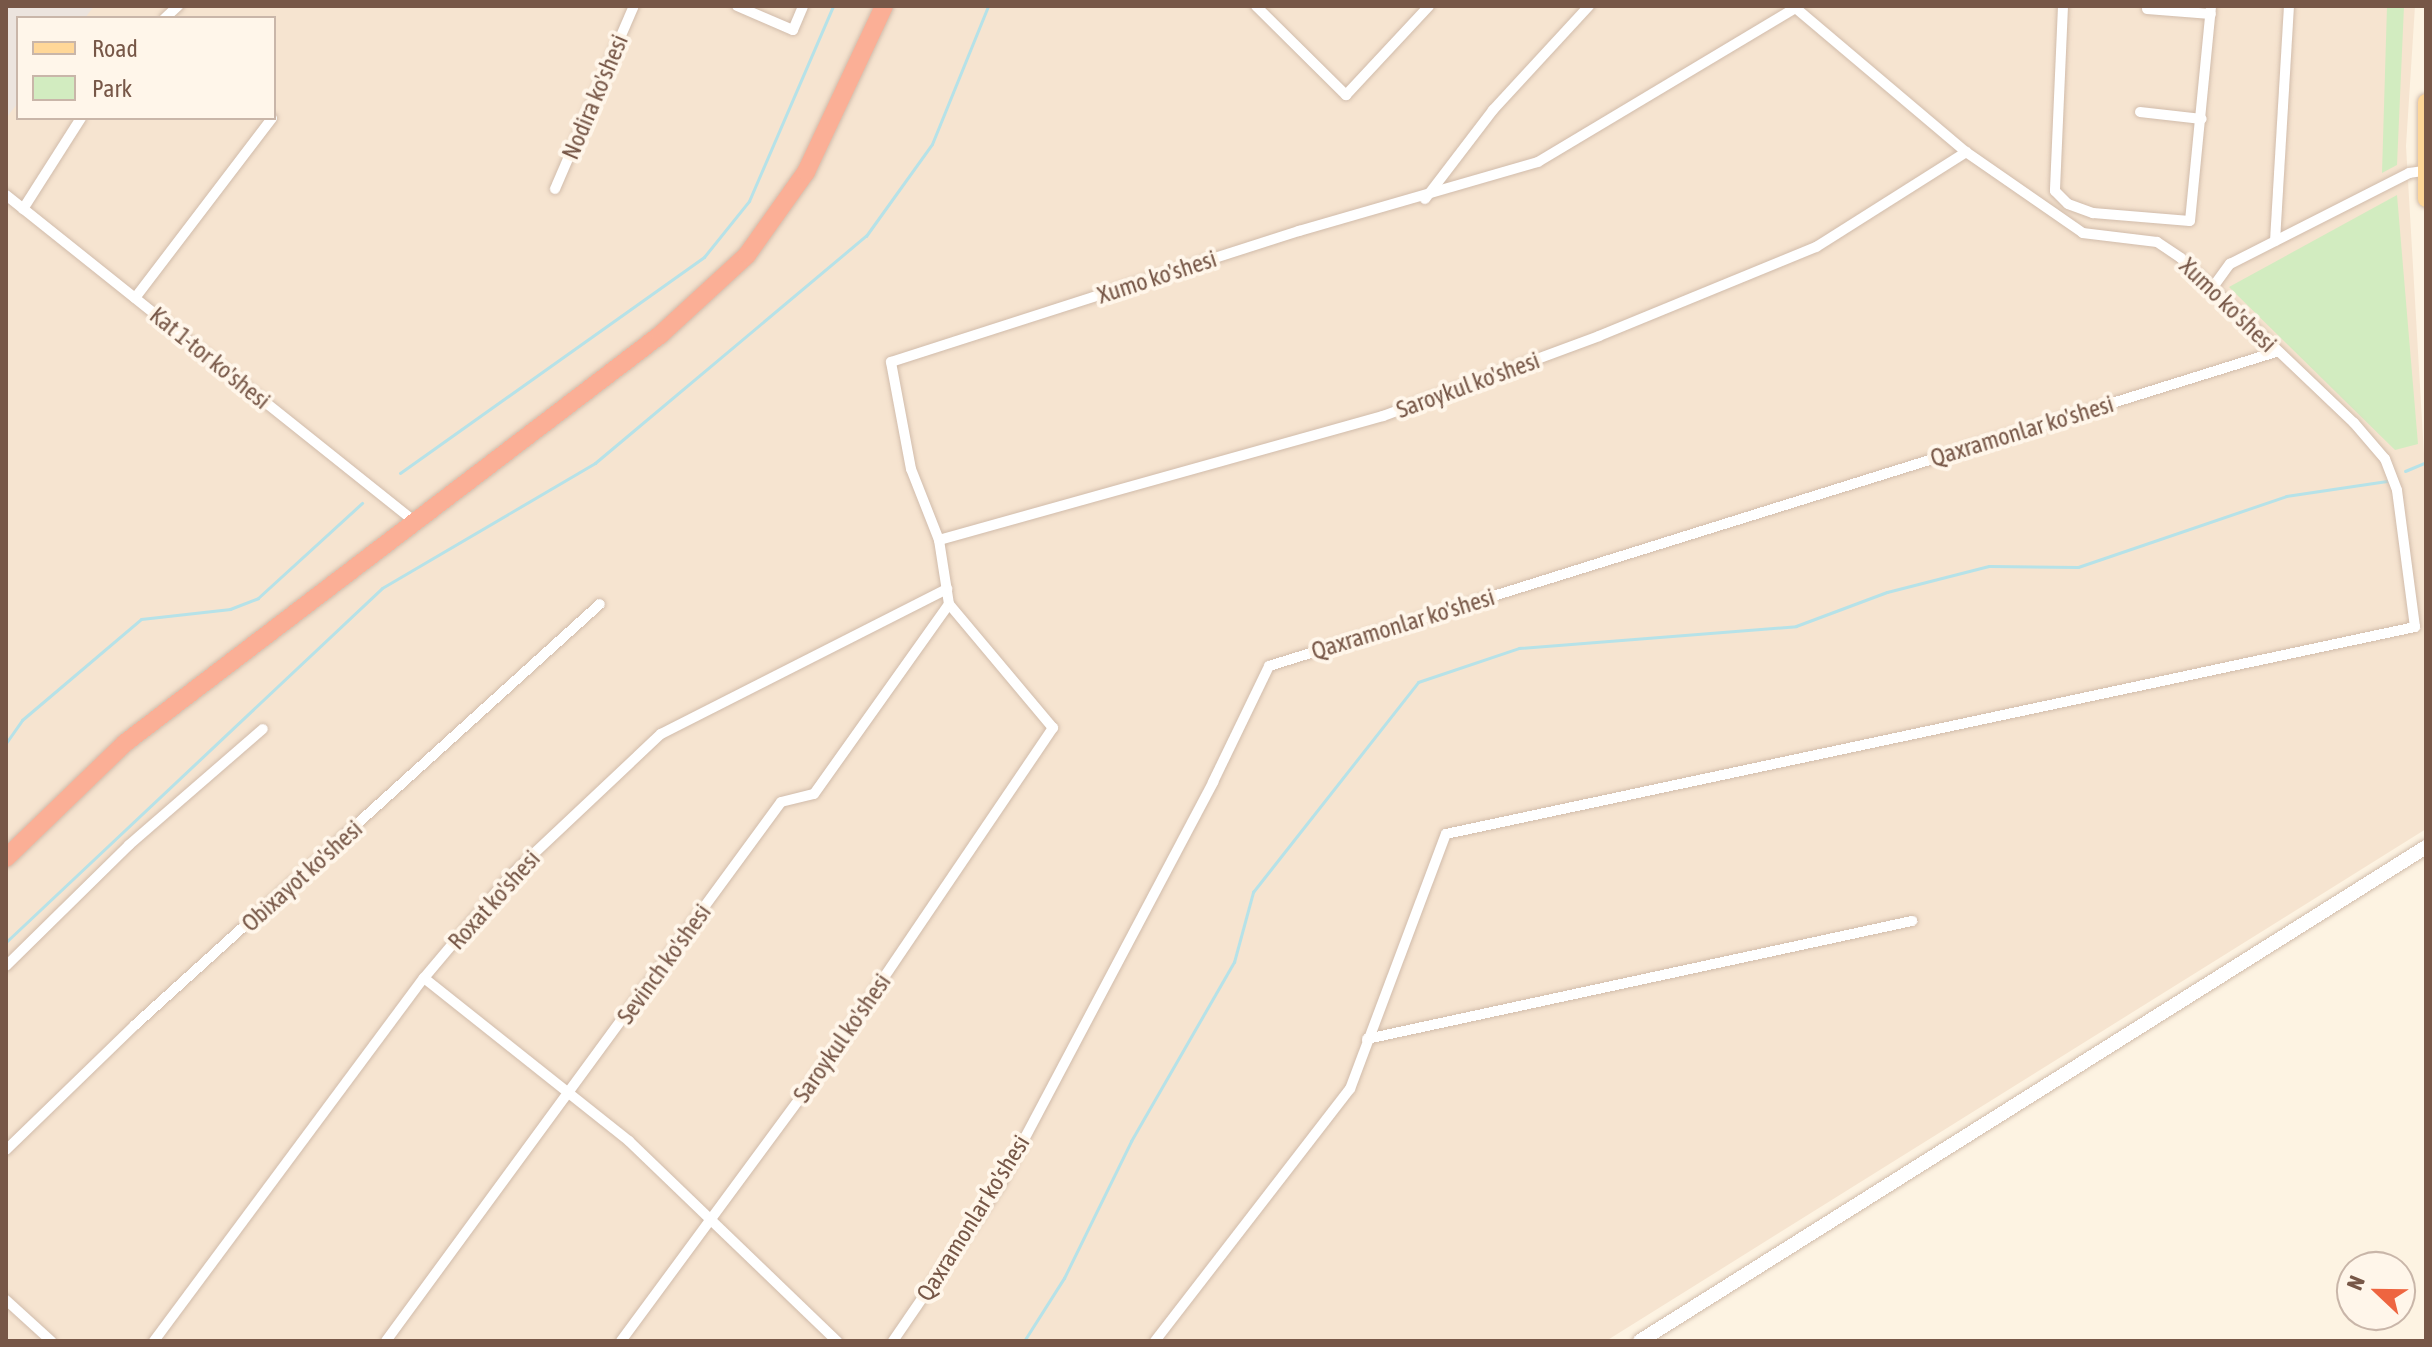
<!DOCTYPE html>
<style>
body{margin:0}
#map{position:relative;width:2432px;height:1347px;overflow:hidden;background:#fdf3e2;font-family:"Asap Condensed",sans-serif}
div>[style]{position:absolute}
.residential>*{inset:0;background:#f6e4d0}
.industrial>*{inset:0;background:#ece4de}
.green>*{inset:0;background:#d2ecc0}
.stream>*{height:3px;margin:-1.5px;padding:0 1.5px;transform-origin:1.5px;border-radius:1.5px;background:#b6e2e8}
.roads{filter:drop-shadow(0 0 2px #d1bcab) drop-shadow(0 0 2px #d1bcab)}
.street>*{height:10px;margin:-5px;padding:0 5px;transform-origin:5px;border-radius:5px;background:#fff}
.secondary>*{height:14px;margin:-7px;padding:0 7px;transform-origin:7px;border-radius:7px;background:#fff}
.primary>*{height:16px;margin:-8px;padding:0 8px;transform-origin:8px;border-radius:8px;background:#ffd798}
.highway>*{height:18px;margin:-9px;padding:0 9px;transform-origin:9px;border-radius:9px;background:#fbaf96}
span{translate:-50% -50%;white-space:nowrap;text-align:center;line-height:1.15;-webkit-text-stroke:8px #fff6ea;paint-order:stroke}
.street-label{font-size:24px;color:#775747}
.frame{position:absolute;inset:0;border:8px solid #775747;pointer-events:none}
.legend{position:absolute;left:16px;top:16px;width:260px;height:104px;box-sizing:border-box;background:#fff6ea;border:2px solid #c9b6a9;margin:0;padding:10px 14px;list-style:none;font-size:24px;color:#775747}
.legend li{display:flex;align-items:center;gap:16px;height:40px}
.legend b{width:40px;border:2px solid #c9b6a9}
.north{position:absolute;left:2336px;top:1251px;width:80px;height:80px;box-sizing:border-box;background:#fff6ea;border:2px solid #c9b6a9;border-radius:50%;rotate:292deg;font-size:22px;font-weight:700;line-height:32px;text-align:center;color:#775747}
.north::after{content:'';display:block;margin:auto;width:28px;height:36px;background:#ee6540;clip-path:polygon(50% 0,100% 100%,50% 72%,0 100%)}
</style>
<div id="map">
<div class="residential">
<div style="clip-path:polygon(evenodd,6px 6px,2415px 6px,2406px 146px,2426px 489px,2426px 829px,1606px 1341px,6px 1341px,6px 6px,18px 18px,274px 18px,274px 118px,18px 118px,18px 18px)"></div>
</div>
<div class="industrial">
<div style="clip-path:polygon(6px 6px,94px 6px,85px 18px,18px 18px,18px 103px,6px 118px)"></div>
</div>
<div class="green">
<div style="clip-path:polygon(2387px 6px,2404px 6px,2397px 165px,2382px 173px)"></div>
<div style="clip-path:polygon(2397px 195px,2418px 444px,2395px 450px,2229px 287px)"></div>
</div>
<div class="stream">
<div style="left:2405px;top:471px;width:23px;rotate:-23deg"></div>
<div style="left:400px;top:473px;width:373px;rotate:-35.4deg"></div>
<div style="left:704px;top:257px;width:72px;rotate:-51.2deg"></div>
<div style="left:749px;top:201px;width:212px;rotate:-66.7deg"></div>
<div style="left:6px;top:743px;width:28px;rotate:-55deg"></div>
<div style="left:22px;top:720px;width:156px;rotate:-40.3deg"></div>
<div style="left:141px;top:619px;width:90px;rotate:-6.4deg"></div>
<div style="left:230px;top:609px;width:30px;rotate:-21deg"></div>
<div style="left:258px;top:598px;width:141px;rotate:-42.4deg"></div>
<div style="left:6px;top:942px;width:516px;rotate:-43.27deg"></div>
<div style="left:382px;top:588px;width:247px;rotate:-30.4deg"></div>
<div style="left:595px;top:463px;width:354px;rotate:-40deg"></div>
<div style="left:866px;top:236px;width:113px;rotate:-54.3deg"></div>
<div style="left:932px;top:144px;width:149px;rotate:-67.9deg"></div>
<div style="left:1024px;top:1341px;width:75px;rotate:-57.6deg"></div>
<div style="left:1064px;top:1278px;width:153px;rotate:-63.9deg"></div>
<div style="left:1131px;top:1141px;width:207px;rotate:-60.1deg"></div>
<div style="left:1234px;top:962px;width:73px;rotate:-74.8deg"></div>
<div style="left:1253px;top:892px;width:267px;rotate:-51.8deg"></div>
<div style="left:1418px;top:682px;width:107px;rotate:-18.6deg"></div>
<div style="left:1519px;top:648px;width:278px;rotate:-4.5deg"></div>
<div style="left:1796px;top:626px;width:97px;rotate:-20.5deg"></div>
<div style="left:1887px;top:592px;width:105px;rotate:-14.3deg"></div>
<div style="left:1989px;top:566px;width:89px;rotate:0.6deg"></div>
<div style="left:2078px;top:567px;width:220px;rotate:-18.8deg"></div>
<div style="left:2286px;top:496px;width:102px;rotate:-8.4deg"></div>
</div>
<div class="roads">
<div class="street">
<div style="left:737px;top:6px;width:61px;rotate:23.2deg"></div>
<div style="left:793px;top:30px;width:26px;rotate:-67deg"></div>
<div style="left:1256px;top:6px;width:127px;rotate:44.7deg"></div>
<div style="left:1346px;top:95px;width:122px;rotate:-47deg"></div>
<div style="left:2063px;top:6px;width:185px;rotate:92.5deg"></div>
<div style="left:2055px;top:191px;width:18px;rotate:45deg"></div>
<div style="left:2068px;top:204px;width:27px;rotate:20deg"></div>
<div style="left:2093px;top:213px;width:97px;rotate:4.7deg"></div>
<div style="left:2190px;top:221px;width:216px;rotate:-84.4deg"></div>
<div style="left:2147px;top:9px;width:64px;rotate:4.5deg"></div>
<div style="left:165px;top:18px;width:18px;rotate:-43deg"></div>
<div style="left:2140px;top:112px;width:62px;rotate:6.4deg"></div>
<div style="left:555px;top:189px;width:199px;rotate:-66.7deg"></div>
<div style="left:6px;top:195px;width:522px;rotate:38.63deg"></div>
<div style="left:1425px;top:199px;width:112px;rotate:-52.6deg"></div>
<div style="left:1493px;top:110px;width:142px;rotate:-47.3deg"></div>
<div style="left:23px;top:209px;width:108px;rotate:-57.5deg"></div>
<div style="left:2275px;top:241px;width:235px;rotate:-86.6deg"></div>
<div style="left:2213px;top:287px;width:29px;rotate:-54deg"></div>
<div style="left:2230px;top:264px;width:201px;rotate:-26.9deg"></div>
<div style="left:2409px;top:173px;width:15px;rotate:-8deg"></div>
<div style="left:135px;top:298px;width:226px;rotate:-52.7deg"></div>
<div style="left:939px;top:540px;width:461px;rotate:-15.6deg"></div>
<div style="left:1383px;top:416px;width:230px;rotate:-20.3deg"></div>
<div style="left:1599px;top:336px;width:235px;rotate:-22.3deg"></div>
<div style="left:1816px;top:247px;width:178px;rotate:-32.3deg"></div>
<div style="left:6px;top:966px;width:173px;rotate:-44.5deg"></div>
<div style="left:129px;top:845px;width:177px;rotate:-40.9deg"></div>
<div style="left:424px;top:978px;width:262px;rotate:38.5deg"></div>
<div style="left:629px;top:1141px;width:289px;rotate:43.9deg"></div>
<div style="left:1367px;top:1039px;width:558px;rotate:-12.22deg"></div>
<div style="left:6px;top:1150px;width:180px;rotate:-44.1deg"></div>
<div style="left:135px;top:1025px;width:627px;rotate:-42.16deg"></div>
<div style="left:6px;top:1300px;width:61px;rotate:42.3deg"></div>
<div style="left:154px;top:1341px;width:452px;rotate:-53.4deg"></div>
<div style="left:424px;top:978px;width:132px;rotate:-49.9deg"></div>
<div style="left:509px;top:877px;width:209px;rotate:-43.3deg"></div>
<div style="left:661px;top:734px;width:321px;rotate:-26.9deg"></div>
<div style="left:386px;top:1341px;width:668px;rotate:-53.76deg"></div>
<div style="left:781px;top:802px;width:34px;rotate:-14deg"></div>
<div style="left:814px;top:794px;width:233px;rotate:-54.6deg"></div>
<div style="left:621px;top:1341px;width:345px;rotate:-53.6deg"></div>
<div style="left:826px;top:1063px;width:405px;rotate:-55.9deg"></div>
<div style="left:1053px;top:728px;width:162px;rotate:-130deg"></div>
<div style="left:949px;top:604px;width:65px;rotate:-98.9deg"></div>
<div style="left:939px;top:540px;width:76px;rotate:-111.5deg"></div>
<div style="left:911px;top:469px;width:109px;rotate:-100.6deg"></div>
<div style="left:891px;top:362px;width:429px;rotate:-17.8deg"></div>
<div style="left:1299px;top:231px;width:249px;rotate:-16.1deg"></div>
<div style="left:1538px;top:162px;width:300px;rotate:-30.9deg"></div>
<div style="left:893px;top:1341px;width:191px;rotate:-55.6deg"></div>
<div style="left:1001px;top:1183px;width:454px;rotate:-62.1deg"></div>
<div style="left:1213px;top:782px;width:129px;rotate:-64.2deg"></div>
<div style="left:1269px;top:666px;width:1055px;rotate:-17.32deg"></div>
<div style="left:1155px;top:1341px;width:319px;rotate:-52.3deg"></div>
<div style="left:1350px;top:1089px;width:272px;rotate:-69.4deg"></div>
<div style="left:1446px;top:834px;width:991px;rotate:-12.06deg"></div>
<div style="left:2415px;top:627px;width:138px;rotate:-97.5deg"></div>
<div style="left:2397px;top:490px;width:33px;rotate:-111deg"></div>
<div style="left:2385px;top:459px;width:48px;rotate:-130.7deg"></div>
<div style="left:2354px;top:423px;width:239px;rotate:-136.4deg"></div>
<div style="left:2181px;top:258px;width:29px;rotate:-146deg"></div>
<div style="left:2157px;top:242px;width:75px;rotate:-173.1deg"></div>
<div style="left:2083px;top:233px;width:142px;rotate:-145.3deg"></div>
<div style="left:1966px;top:152px;width:226px;rotate:-139.8deg"></div>
</div>
<div class="secondary">
<div style="left:1640px;top:1341px;width:928px;rotate:-32.15deg"></div>
</div>
<div class="primary">
<div style="left:2426px;top:102px;width:97px;rotate:90deg"></div>
</div>
<div class="highway">
<div style="left:6px;top:858px;width:165px;rotate:-44deg"></div>
<div style="left:125px;top:743px;width:673px;rotate:-37.33deg"></div>
<div style="left:660px;top:335px;width:118px;rotate:-42.6deg"></div>
<div style="left:747px;top:255px;width:102px;rotate:-54.6deg"></div>
<div style="left:806px;top:172px;width:183px;rotate:-64.8deg"></div>
</div>
</div>
<div class="street-label">
<span style="left:595px;top:97px;rotate:-67deg">Nodira ko'shesi</span>
<span style="left:1157px;top:277px;rotate:-18deg">Xumo ko'shesi</span>
<span style="left:2228px;top:305px;rotate:44deg">Xumo ko'shesi</span>
<span style="left:210px;top:358px;rotate:39deg">Kat 1-tor ko'shesi</span>
<span style="left:1468px;top:385px;rotate:-20deg">Saroykul ko'shesi</span>
<span style="left:2022px;top:431px;rotate:-17deg">Qaxramonlar ko'shesi</span>
<span style="left:1403px;top:624px;rotate:-17deg">Qaxramonlar ko'shesi</span>
<span style="left:302px;top:876px;rotate:-42deg">Obixayot ko'shesi</span>
<span style="left:494px;top:900px;rotate:-48deg">Roxat ko'shesi</span>
<span style="left:664px;top:964px;rotate:-54deg">Sevinch ko'shesi</span>
<span style="left:842px;top:1038px;rotate:-55deg">Saroykul ko'shesi</span>
<span style="left:973px;top:1218px;rotate:-58deg">Qaxramonlar ko'shesi</span>
</div>
<div class="frame"></div>
<ul class="legend">
<li><b style="height:10px;background:#ffd798"></b>Road</li>
<li><b style="height:22px;background:#d2ecc0"></b>Park</li>
</ul>
<div class="north">N</div>
</div>
